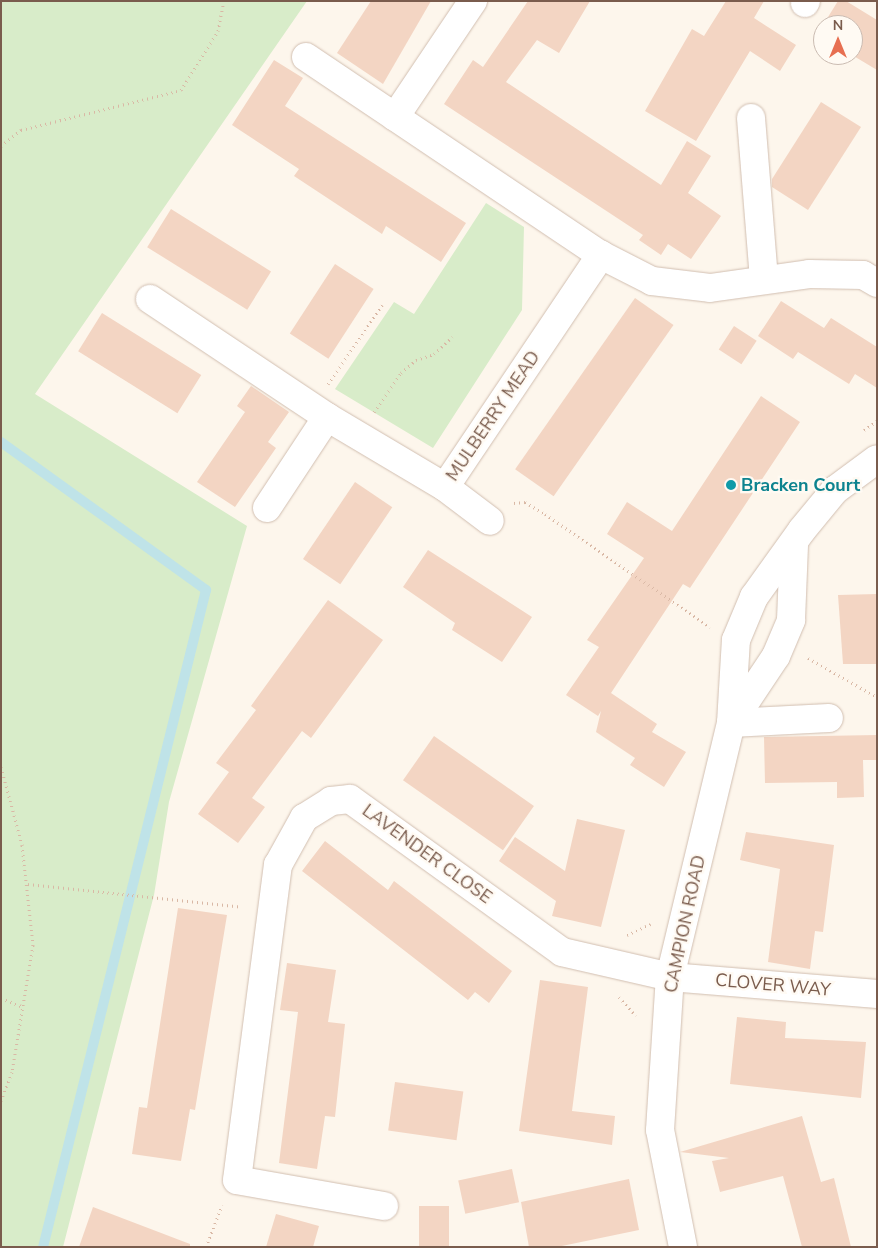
<!DOCTYPE html>
<style>
body{margin:0}
#map{position:relative;width:878px;height:1248px;overflow:hidden;background:#fdf6ec;font-family:"Nunito Sans",sans-serif}
div>[style]{position:absolute}
.green>*{inset:0;background:#d8ecc9}
.stream>*{height:10px;margin:-5px;padding:0 5px;transform-origin:5px;border-radius:5px;background:#bfe3e8}
.building>*{inset:0;background:#f3d5c3;transform-origin:0 0}
.path>*{height:3px;margin-top:-1.5px;transform-origin:0;background:repeating-linear-gradient(90deg,#d9b8a5 0 1px,transparent 0 5px)}
.roads{filter:drop-shadow(0 0 1px #d1beb0) drop-shadow(0 0 1px #d1beb0)}
.minor>*{height:28px;margin:-14px;padding:0 14px;transform-origin:14px;border-radius:14px;background:#fff}
.dots>*{width:14px;height:14px;translate:-50% -50%;box-sizing:border-box;border:2px solid #fffaf3;border-radius:50%}
span{translate:-50% -50%;white-space:nowrap;text-align:center;line-height:1.15;-webkit-text-stroke:4.5px #fffaf3;paint-order:stroke}
.street-label{font-size:18px;color:#7a5c4d}
.culture-label{font-size:18px;color:#0d838f;font-weight:700}
.left{translate:0 -50%;text-align:left}
.frame{position:absolute;inset:0;border:2px solid #7a5c4d;pointer-events:none}
.north{position:absolute;left:813px;top:15px;width:50px;height:50px;box-sizing:border-box;background:#fffaf3;border:1px solid #cabbb1;border-radius:50%;rotate:0deg;font-size:14px;font-weight:700;line-height:20px;text-align:center;color:#7a5c4d}
.north::after{content:'';display:block;margin:auto;width:18px;height:22px;background:#e76f51;clip-path:polygon(50% 0,100% 100%,50% 72%,0 100%)}
</style>
<div id="map">
<div class="green">
<div style="clip-path:polygon(1px 1px,307px 1px,35px 394px,247px 526px,169px 802px,154px 895px,63px 1247px,1px 1247px)"></div>
<div style="clip-path:polygon(486px 203px,524px 227px,522px 310px,433px 448px,335px 389px,394px 302px,414px 314px)"></div>
</div>
<div class="stream">
<div style="left:1px;top:442px;width:253px;rotate:35.8deg"></div>
<div style="left:206px;top:590px;width:677px;rotate:103.93deg"></div>
</div>
<div class="building">
<div style="clip-path:polygon(371px 1px,431px 1px,383px 84px,337px 53px)"></div>
<div style="clip-path:polygon(528px 1px,590px 1px,559px 53px,537px 40px,506px 82px,661px 185px,687px 141px,711px 156px,688px 193px,721px 216px,691px 259px,668px 244px,661px 255px,639px 240px,643px 235px,444px 104px,473px 60px,483px 67px)"></div>
<div style="clip-path:polygon(726px 1px,764px 1px,754px 18px,796px 45px,780px 71px,750px 51px,696px 141px,645px 111px,692px 29px,704px 36px)"></div>
<div style="clip-path:polygon(838px 1px,846px 1px,877px 20px,877px 70px,852px 55px,853px 25px,823px 25px)"></div>
<div style="clip-path:polygon(274px 60px,303px 78px,285px 106px,466px 223px,441px 262px,386px 226px,382px 234px,294px 176px,299px 169px,232px 125px)"></div>
<div style="clip-path:polygon(821px 102px,861px 127px,808px 210px,772px 187px,772px 179px)"></div>
<div style="left:171px;top:209px;width:118px;height:45px;rotate:32deg"></div>
<div style="left:335px;top:264px;width:46px;height:83px;rotate:33deg"></div>
<div style="left:635px;top:298px;width:47px;height:209px;rotate:35deg"></div>
<div style="clip-path:polygon(781px 301px,824px 328px,831px 318px,877px 347px,877px 388px,855px 374px,849px 384px,798px 352px,793px 359px,758px 336px)"></div>
<div style="left:102px;top:313px;width:117px;height:45px;rotate:32deg"></div>
<div style="left:734px;top:326px;width:27px;height:28px;rotate:33deg"></div>
<div style="clip-path:polygon(251px 386px,289px 412px,268px 442px,276px 448px,235px 507px,197px 482px,245px 412px,237px 406px)"></div>
<div style="clip-path:polygon(761px 396px,800px 422px,690px 588px,683px 584px,611px 693px,657px 724px,652px 732px,686px 752px,664px 787px,630px 765px,635px 758px,596px 732px,601px 711px,598px 716px,566px 695px,599px 647px,587px 640px,644px 558px,607px 534px,627px 502px,672px 531px)"></div>
<div style="left:355px;top:482px;width:45px;height:93px;rotate:34deg"></div>
<div style="clip-path:polygon(428px 550px,532px 617px,502px 662px,452px 630px,455px 623px,403px 587px)"></div>
<div style="clip-path:polygon(877px 594px,877px 664px,843px 664px,838px 595px)"></div>
<div style="clip-path:polygon(328px 600px,383px 640px,311px 738px,302px 731px,252px 798px,265px 807px,238px 843px,198px 814px,229px 772px,216px 763px,256px 710px,251px 706px)"></div>
<div style="clip-path:polygon(877px 735px,877px 760px,863px 760px,864px 797px,837px 798px,837px 782px,765px 783px,764px 737px)"></div>
<div style="left:434px;top:736px;width:122px;height:54px;rotate:35deg"></div>
<div style="clip-path:polygon(577px 819px,625px 830px,601px 927px,552px 916px,556px 901px,499px 861px,515px 837px,565px 871px)"></div>
<div style="clip-path:polygon(746px 832px,834px 845px,823px 932px,815px 931px,810px 969px,768px 962px,780px 869px,740px 860px)"></div>
<div style="clip-path:polygon(325px 841px,388px 890px,394px 881px,512px 971px,489px 1003px,475px 992px,468px 1000px,302px 871px)"></div>
<div style="clip-path:polygon(178px 908px,227px 915px,195px 1110px,190px 1109px,181px 1161px,132px 1154px,139px 1107px,147px 1108px)"></div>
<div style="clip-path:polygon(287px 963px,336px 970px,328px 1022px,345px 1024px,335px 1117px,325px 1116px,317px 1169px,279px 1163px,298px 1012px,280px 1010px)"></div>
<div style="clip-path:polygon(540px 980px,588px 987px,572px 1111px,615px 1116px,612px 1145px,519px 1131px)"></div>
<div style="clip-path:polygon(737px 1017px,786px 1022px,785px 1038px,866px 1042px,861px 1098px,730px 1084px)"></div>
<div style="left:395px;top:1082px;width:69px;height:49px;rotate:8deg"></div>
<div style="clip-path:polygon(802px 1116px,821px 1182px,834px 1178px,851px 1247px,802px 1247px,783px 1176px,720px 1192px,712px 1161px,729px 1158px,680px 1152px)"></div>
<div style="left:512px;top:1169px;width:34px;height:55px;rotate:78deg"></div>
<div style="clip-path:polygon(629px 1179px,639px 1230px,557px 1247px,529px 1247px,521px 1202px)"></div>
<div style="left:419px;top:1206px;width:30px;height:41px"></div>
<div style="clip-path:polygon(93px 1207px,190px 1244px,190px 1247px,79px 1247px)"></div>
<div style="clip-path:polygon(276px 1214px,319px 1226px,313px 1247px,266px 1247px)"></div>
</div>
<div class="path">
<div style="left:1px;top:146px;width:26px;rotate:-39deg"></div>
<div style="left:21px;top:130px;width:165px;rotate:-14deg"></div>
<div style="left:181px;top:90px;width:70px;rotate:-57.9deg"></div>
<div style="left:218px;top:31px;width:31px;rotate:-79deg"></div>
<div style="left:328px;top:384px;width:96px;rotate:-55.6deg"></div>
<div style="left:374px;top:412px;width:47px;rotate:-55.3deg"></div>
<div style="left:401px;top:373px;width:20px;rotate:-41deg"></div>
<div style="left:416px;top:360px;width:19px;rotate:-18deg"></div>
<div style="left:434px;top:354px;width:25px;rotate:-43deg"></div>
<div style="left:864px;top:430px;width:16px;rotate:-35deg"></div>
<div style="left:514px;top:503px;width:11px;rotate:-5deg"></div>
<div style="left:525px;top:502px;width:23px;rotate:31deg"></div>
<div style="left:545px;top:514px;width:200px;rotate:34.4deg"></div>
<div style="left:808px;top:658px;width:79px;rotate:29.5deg"></div>
<div style="left:1px;top:767px;width:81px;rotate:74.9deg"></div>
<div style="left:22px;top:845px;width:101px;rotate:83.7deg"></div>
<div style="left:33px;top:945px;width:129px;rotate:99.4deg"></div>
<div style="left:12px;top:1072px;width:31px;rotate:111deg"></div>
<div style="left:28px;top:884px;width:215px;rotate:6.1deg"></div>
<div style="left:627px;top:935px;width:26px;rotate:-25deg"></div>
<div style="left:619px;top:997px;width:25px;rotate:48deg"></div>
<div style="left:1px;top:998px;width:24px;rotate:22deg"></div>
<div style="left:206px;top:1247px;width:45px;rotate:-69.1deg"></div>
</div>
<div class="roads">
<div class="minor">
<div style="left:805px;top:3px;width:2px;rotate:-63deg"></div>
<div style="left:306px;top:57px;width:355px;rotate:33.9deg"></div>
<div style="left:395px;top:117px;width:140px;rotate:-56.1deg"></div>
<div style="left:751px;top:118px;width:161px;rotate:85.4deg"></div>
<div style="left:150px;top:299px;width:213px;rotate:33.7deg"></div>
<div style="left:327px;top:417px;width:137px;rotate:30.7deg"></div>
<div style="left:445px;top:487px;width:280px;rotate:-56.1deg"></div>
<div style="left:601px;top:255px;width:57px;rotate:27deg"></div>
<div style="left:652px;top:281px;width:58px;rotate:6.9deg"></div>
<div style="left:710px;top:288px;width:100px;rotate:-8deg"></div>
<div style="left:809px;top:274px;width:54px;rotate:1.1deg"></div>
<div style="left:863px;top:275px;width:16px;rotate:30deg"></div>
<div style="left:445px;top:487px;width:56px;rotate:37.1deg"></div>
<div style="left:267px;top:508px;width:109px;rotate:-56.6deg"></div>
<div style="left:732px;top:722px;width:79px;rotate:-56.3deg"></div>
<div style="left:776px;top:656px;width:39px;rotate:-67deg"></div>
<div style="left:791px;top:620px;width:75px;rotate:-87.7deg"></div>
<div style="left:731px;top:723px;width:98px;rotate:-2.9deg"></div>
<div style="left:384px;top:1206px;width:149px;rotate:-170deg"></div>
<div style="left:237px;top:1180px;width:318px;rotate:-82.6deg"></div>
<div style="left:278px;top:865px;width:54px;rotate:-61deg"></div>
<div style="left:304px;top:818px;width:32px;rotate:-32deg"></div>
<div style="left:331px;top:801px;width:19px;rotate:-6deg"></div>
<div style="left:350px;top:799px;width:261px;rotate:35.8deg"></div>
<div style="left:562px;top:952px;width:111px;rotate:13deg"></div>
<div style="left:670px;top:977px;width:208px;rotate:4.7deg"></div>
<div style="left:683px;top:1247px;width:119px;rotate:-101.1deg"></div>
<div style="left:660px;top:1130px;width:153px;rotate:-86.3deg"></div>
<div style="left:670px;top:977px;width:261px;rotate:-76.5deg"></div>
<div style="left:731px;top:723px;width:83px;rotate:-86.6deg"></div>
<div style="left:736px;top:640px;width:47px;rotate:-67.3deg"></div>
<div style="left:754px;top:597px;width:82px;rotate:-54.4deg"></div>
<div style="left:802px;top:530px;width:52px;rotate:-50.5deg"></div>
<div style="left:835px;top:490px;width:52px;rotate:-36.4deg"></div>
</div>
</div>
<div class="dots">
<div style="left:731px;top:485px;background:#0f9aa8"></div>
</div>
<div class="street-label">
<span style="left:493px;top:416px;rotate:-56deg">MULBERRY MEAD</span>
<span style="left:427px;top:854px;rotate:36deg">LAVENDER CLOSE</span>
<span style="left:685px;top:924px;rotate:-78deg">CAMPION ROAD</span>
<span style="left:773px;top:985px;rotate:5deg">CLOVER WAY</span>
</div>
<div class="culture-label">
<span class="left" style="left:741px;top:485px">Bracken Court</span>
</div>
<div class="frame"></div>
<div class="north">N</div>
</div>
